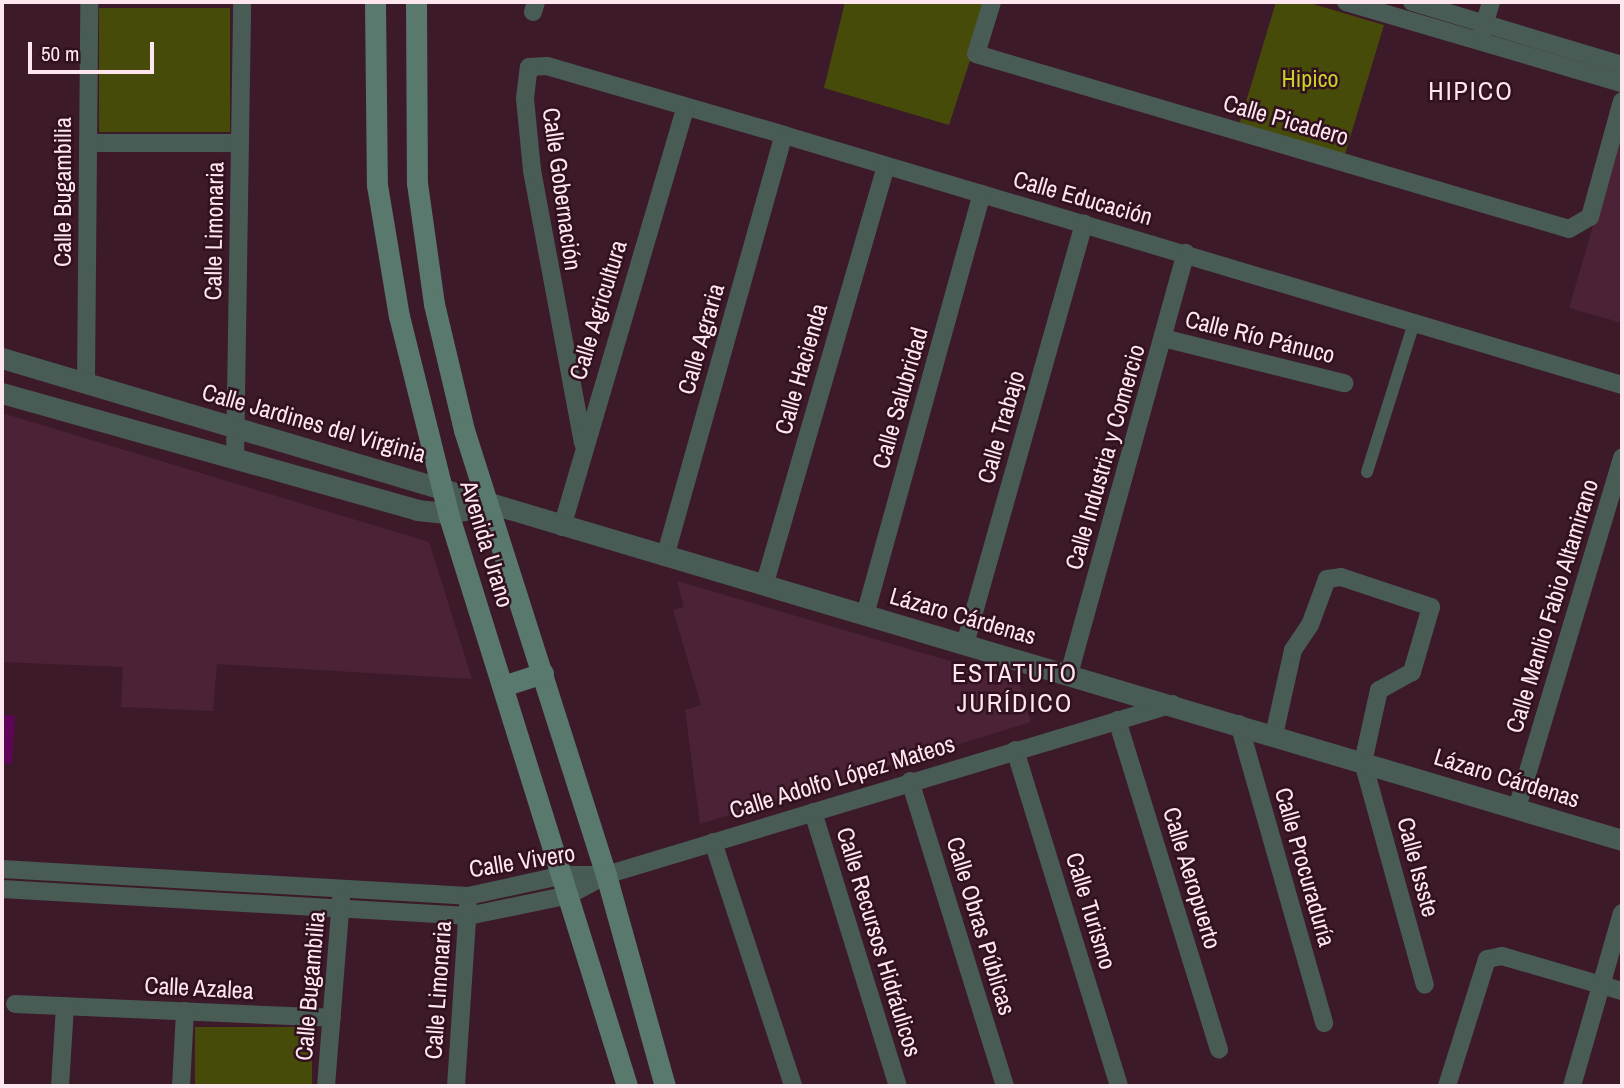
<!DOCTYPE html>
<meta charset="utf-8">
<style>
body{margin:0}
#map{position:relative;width:1624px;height:1088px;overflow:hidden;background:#3c1a29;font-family:"Archivo Narrow",sans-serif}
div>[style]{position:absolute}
.built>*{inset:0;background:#4c2336}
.green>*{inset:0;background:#474b09;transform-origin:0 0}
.building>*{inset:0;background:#5f0557}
.pedestrian>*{height:12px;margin:-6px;padding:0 6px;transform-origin:6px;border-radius:6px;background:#485b55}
.minor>*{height:18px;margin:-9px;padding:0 9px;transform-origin:9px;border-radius:9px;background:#485b55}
.tertiary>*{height:21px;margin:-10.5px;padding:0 10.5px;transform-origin:10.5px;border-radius:10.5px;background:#485b55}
.secondary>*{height:21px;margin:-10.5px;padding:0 10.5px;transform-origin:10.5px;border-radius:10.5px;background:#59786e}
span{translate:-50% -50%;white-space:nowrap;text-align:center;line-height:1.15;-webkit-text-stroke:5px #311120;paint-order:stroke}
.park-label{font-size:24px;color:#c9d226}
.street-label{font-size:24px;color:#fee6ef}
.neighbourhood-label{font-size:26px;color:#fee6ef;letter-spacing:2px}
.frame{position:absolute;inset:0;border:4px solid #fee6ef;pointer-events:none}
.scale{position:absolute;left:28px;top:42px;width:126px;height:32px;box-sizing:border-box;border:4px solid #fee6ef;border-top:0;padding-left:9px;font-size:21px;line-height:24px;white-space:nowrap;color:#fee6ef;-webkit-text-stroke:5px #311120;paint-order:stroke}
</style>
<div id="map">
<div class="built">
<div style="clip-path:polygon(1622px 127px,1622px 323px,1569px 308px)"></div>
<div style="clip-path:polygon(2px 413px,429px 542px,472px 679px,217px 664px,213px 711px,121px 707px,123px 667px,2px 662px)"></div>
<div style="clip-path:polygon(677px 581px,1018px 681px,1031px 722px,700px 824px,685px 710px,701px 705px,673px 610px,684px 607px)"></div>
</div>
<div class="green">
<div style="clip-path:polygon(845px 2px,989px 2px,949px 125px,824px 88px)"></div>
<div style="clip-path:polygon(1276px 2px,1306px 2px,1384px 25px,1342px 164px,1237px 132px)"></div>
<div style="left:99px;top:8px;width:131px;height:124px"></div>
<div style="left:195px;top:1027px;width:117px;height:59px"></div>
</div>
<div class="building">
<div style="clip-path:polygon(2px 715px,15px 716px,12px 764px,2px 763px)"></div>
</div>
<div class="pedestrian">
<div style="left:1367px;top:472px;width:159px;rotate:-72.5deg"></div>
</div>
<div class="minor">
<div style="left:992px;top:2px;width:54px;rotate:107.1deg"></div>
<div style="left:976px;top:54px;width:618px;rotate:16.44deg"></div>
<div style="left:1569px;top:229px;width:24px;rotate:-30deg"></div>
<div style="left:1590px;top:217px;width:120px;rotate:-74.6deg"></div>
<div style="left:1346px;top:2px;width:288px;rotate:16.4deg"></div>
<div style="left:1412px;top:2px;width:219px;rotate:16.7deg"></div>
<div style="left:533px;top:12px;width:10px;rotate:-73deg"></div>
<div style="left:1481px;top:35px;width:34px;rotate:-73deg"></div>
<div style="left:88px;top:143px;width:152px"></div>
<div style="left:1163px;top:338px;width:187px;rotate:14deg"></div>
<div style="left:86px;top:383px;width:381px;rotate:-89.5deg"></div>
<div style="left:583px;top:443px;width:278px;rotate:-100.6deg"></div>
<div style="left:532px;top:170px;width:72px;rotate:-95.6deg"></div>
<div style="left:525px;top:98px;width:31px;rotate:-83deg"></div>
<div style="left:529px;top:67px;width:18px;rotate:-3deg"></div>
<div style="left:547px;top:66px;width:247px;rotate:16.2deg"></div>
<div style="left:784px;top:135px;width:874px;rotate:16.61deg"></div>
<div style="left:235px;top:460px;width:458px;rotate:-89.1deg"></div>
<div style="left:562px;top:527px;width:437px;rotate:-73.6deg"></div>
<div style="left:665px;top:557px;width:438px;rotate:-74.3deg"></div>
<div style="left:764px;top:586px;width:437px;rotate:-73.8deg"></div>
<div style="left:865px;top:615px;width:437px;rotate:-74.5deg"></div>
<div style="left:965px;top:644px;width:437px;rotate:-74.2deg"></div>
<div style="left:1069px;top:674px;width:437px;rotate:-74.5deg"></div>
<div style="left:1117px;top:720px;width:345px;rotate:72.8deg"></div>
<div style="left:1239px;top:724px;width:311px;rotate:74.1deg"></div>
<div style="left:1274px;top:735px;width:87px;rotate:-77.4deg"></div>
<div style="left:1293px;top:650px;width:30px;rotate:-56deg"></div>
<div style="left:1310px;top:625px;width:49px;rotate:-69.7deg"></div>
<div style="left:1327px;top:579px;width:14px;rotate:-8deg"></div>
<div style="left:1341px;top:577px;width:95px;rotate:18.4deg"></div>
<div style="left:1431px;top:607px;width:68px;rotate:106.3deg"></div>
<div style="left:1412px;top:672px;width:38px;rotate:151deg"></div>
<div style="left:1379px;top:690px;width:74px;rotate:102.5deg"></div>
<div style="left:1363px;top:762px;width:231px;rotate:74.5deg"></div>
<div style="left:1015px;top:750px;width:352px;rotate:72.8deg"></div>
<div style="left:910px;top:781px;width:319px;rotate:72.7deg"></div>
<div style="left:1517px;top:808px;width:366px;rotate:-73.3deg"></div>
<div style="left:813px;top:812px;width:287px;rotate:72.8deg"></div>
<div style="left:713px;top:842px;width:257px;rotate:71.8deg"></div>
<div style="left:2px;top:869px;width:467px;rotate:3.3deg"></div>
<div style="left:468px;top:896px;width:98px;rotate:-12.3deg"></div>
<div style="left:564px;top:875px;width:38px"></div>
<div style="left:2px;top:889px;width:467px;rotate:3.3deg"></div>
<div style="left:468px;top:916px;width:103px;rotate:-11.7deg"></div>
<div style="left:569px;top:895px;width:42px;rotate:-28.4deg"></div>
<div style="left:606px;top:875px;width:592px;rotate:-16.78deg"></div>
<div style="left:15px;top:1004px;width:317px;rotate:2.5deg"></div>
<div style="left:60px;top:1086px;width:80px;rotate:-86.4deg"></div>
<div style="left:181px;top:1086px;width:75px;rotate:-86.9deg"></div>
<div style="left:326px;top:1086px;width:189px;rotate:-85.4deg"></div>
<div style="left:456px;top:1086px;width:181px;rotate:-86.2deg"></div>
<div style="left:1447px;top:1086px;width:133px;rotate:-72.5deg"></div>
<div style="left:1487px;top:959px;width:15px;rotate:-11deg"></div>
<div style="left:1502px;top:956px;width:125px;rotate:16.3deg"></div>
<div style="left:1572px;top:1086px;width:180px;rotate:-73.9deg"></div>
</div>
<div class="tertiary">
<div style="left:2px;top:358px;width:1690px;rotate:16.57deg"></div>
<div style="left:2px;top:393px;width:431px;rotate:15.7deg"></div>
<div style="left:417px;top:510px;width:31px;rotate:6deg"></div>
<div style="left:448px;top:513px;width:42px;rotate:-9.7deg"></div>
</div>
<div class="secondary">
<div style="left:375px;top:2px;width:183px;rotate:89.4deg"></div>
<div style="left:377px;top:185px;width:133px;rotate:80.5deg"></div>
<div style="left:399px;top:316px;width:203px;rotate:76deg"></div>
<div style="left:448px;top:513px;width:600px;rotate:72.65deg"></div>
<div style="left:416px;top:2px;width:181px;rotate:89.7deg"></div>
<div style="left:417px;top:183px;width:122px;rotate:82deg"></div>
<div style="left:434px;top:304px;width:130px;rotate:76.6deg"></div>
<div style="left:464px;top:430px;width:467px;rotate:72.3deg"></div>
<div style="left:606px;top:875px;width:219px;rotate:74.4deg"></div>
<div style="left:503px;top:686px;width:42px;rotate:-18deg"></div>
</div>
<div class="park-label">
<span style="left:1310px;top:79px">Hipico</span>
</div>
<div class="street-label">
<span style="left:1286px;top:120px;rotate:16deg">Calle Picadero</span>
<span style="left:562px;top:189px;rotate:82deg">Calle Gobernación</span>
<span style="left:63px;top:192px;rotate:-90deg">Calle Bugambilia</span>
<span style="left:1083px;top:198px;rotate:16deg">Calle Educación</span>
<span style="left:214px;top:231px;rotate:-89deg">Calle Limonaria</span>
<span style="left:598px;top:310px;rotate:-73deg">Calle Agricultura</span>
<span style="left:1260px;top:337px;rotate:14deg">Calle Río Pánuco</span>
<span style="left:701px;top:339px;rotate:-74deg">Calle Agraria</span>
<span style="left:801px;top:369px;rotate:-74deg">Calle Hacienda</span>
<span style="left:900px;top:398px;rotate:-74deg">Calle Salubridad</span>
<span style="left:314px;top:423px;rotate:16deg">Calle Jardines del Virginia</span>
<span style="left:1001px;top:427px;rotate:-74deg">Calle Trabajo</span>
<span style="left:1105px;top:457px;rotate:-74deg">Calle Industria y Comercio</span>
<span style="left:487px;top:544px;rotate:73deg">Avenida Urano</span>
<span style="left:1552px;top:606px;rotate:-73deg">Calle Manlio Fabio Altamirano</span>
<span style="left:963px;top:616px;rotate:16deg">Lázaro Cárdenas</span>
<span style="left:842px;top:777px;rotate:-17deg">Calle Adolfo López Mateos</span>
<span style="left:1507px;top:778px;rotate:17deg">Lázaro Cárdenas</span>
<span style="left:522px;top:861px;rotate:-9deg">Calle Vivero</span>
<span style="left:1305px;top:867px;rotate:74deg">Calle Procuraduría</span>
<span style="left:1418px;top:867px;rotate:75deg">Calle Issste</span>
<span style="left:1192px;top:878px;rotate:73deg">Calle Aeropuerto</span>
<span style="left:1091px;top:911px;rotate:73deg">Calle Turismo</span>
<span style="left:981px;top:926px;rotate:73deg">Calle Obras Públicas</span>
<span style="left:879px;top:942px;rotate:73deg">Calle Recursos Hidráulicos</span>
<span style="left:310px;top:986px;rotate:-85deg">Calle Bugambilia</span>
<span style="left:199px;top:988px;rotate:3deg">Calle Azalea</span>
<span style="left:438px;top:990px;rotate:-86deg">Calle Limonaria</span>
</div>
<div class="neighbourhood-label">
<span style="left:1471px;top:91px">HIPICO</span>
<span style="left:1015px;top:688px">ESTATUTO<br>JURÍDICO</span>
</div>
<div class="frame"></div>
<div class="scale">50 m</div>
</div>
